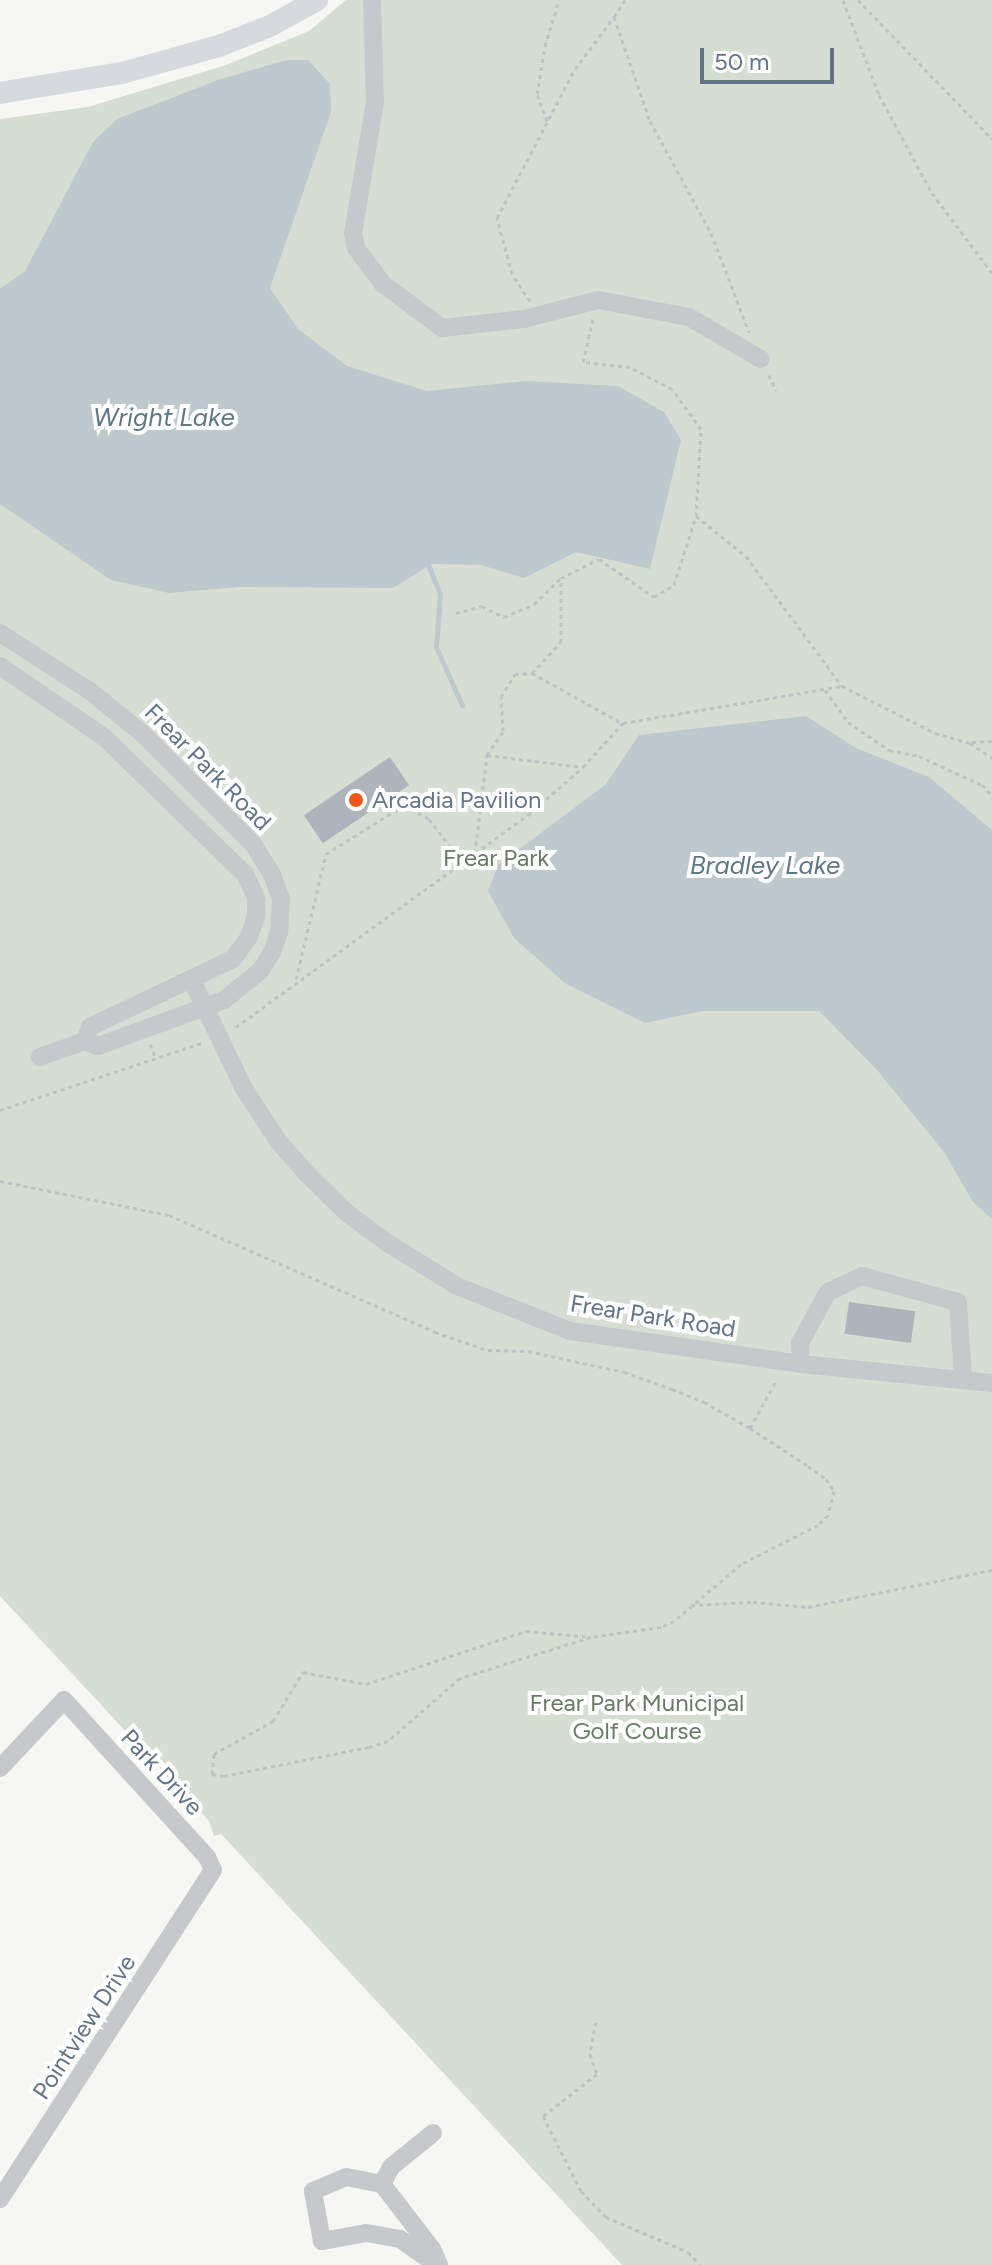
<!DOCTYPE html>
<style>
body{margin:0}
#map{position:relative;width:992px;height:2265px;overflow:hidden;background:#f6f6f2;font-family:Figtree,sans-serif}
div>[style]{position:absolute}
.green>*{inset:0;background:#d6ded3}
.water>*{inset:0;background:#bec9ce}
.stream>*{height:5px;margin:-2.5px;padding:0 2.5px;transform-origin:2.5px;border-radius:2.5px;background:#bec9ce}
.building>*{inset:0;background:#adb4bb;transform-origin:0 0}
.path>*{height:3px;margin-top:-1.5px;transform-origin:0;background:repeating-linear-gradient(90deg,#bfc1c3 0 4px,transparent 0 8px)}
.minor>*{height:18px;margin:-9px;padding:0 9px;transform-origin:9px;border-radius:9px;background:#c5c9cc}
.major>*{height:22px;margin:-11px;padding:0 11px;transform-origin:11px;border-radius:11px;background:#d6dadf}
.dots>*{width:22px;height:22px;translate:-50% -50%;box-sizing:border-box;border:4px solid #fff;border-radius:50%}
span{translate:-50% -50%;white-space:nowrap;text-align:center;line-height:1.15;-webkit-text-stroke:8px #fff;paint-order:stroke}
.street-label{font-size:24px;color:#637486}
.poi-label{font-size:24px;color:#637486}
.left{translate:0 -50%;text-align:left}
.park-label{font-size:24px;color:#667c62}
.water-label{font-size:26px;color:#5e7783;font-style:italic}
.scale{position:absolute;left:700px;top:48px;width:134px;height:36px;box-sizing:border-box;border:4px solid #637486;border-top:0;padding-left:10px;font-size:24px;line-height:28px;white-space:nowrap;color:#637486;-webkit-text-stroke:6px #fff;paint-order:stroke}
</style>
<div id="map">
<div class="green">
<div style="clip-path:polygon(346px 0,992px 0,992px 2265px,622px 2265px,221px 1834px,214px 1836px,209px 1821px,0 1596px,0 119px,88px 107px,226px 65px,309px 31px)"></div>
</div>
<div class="water">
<div style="clip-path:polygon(286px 60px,308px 60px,330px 84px,331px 112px,270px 288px,298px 329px,347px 366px,427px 391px,526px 381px,618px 386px,664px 412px,681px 440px,650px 569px,576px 552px,524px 578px,481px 565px,432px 564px,393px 588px,240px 587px,169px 593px,111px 580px,0 504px,0 289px,25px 271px,93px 142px,117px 119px,218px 80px)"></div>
<div style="clip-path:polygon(806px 716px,856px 748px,929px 777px,992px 830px,992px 1219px,973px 1202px,944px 1152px,877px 1070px,819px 1011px,703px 1011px,645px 1023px,566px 984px,514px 938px,488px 891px,498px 865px,606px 784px,639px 735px)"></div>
</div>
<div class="stream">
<div style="left:427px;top:562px;width:35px;rotate:68deg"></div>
<div style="left:440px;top:595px;width:52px;rotate:94.4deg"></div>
<div style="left:436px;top:647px;width:64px;rotate:65.9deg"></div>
</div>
<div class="building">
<div style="left:390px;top:757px;width:34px;height:104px;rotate:56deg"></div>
<div style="left:849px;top:1302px;width:67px;height:32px;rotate:8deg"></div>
</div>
<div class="path">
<div style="left:625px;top:0;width:20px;rotate:123deg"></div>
<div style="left:614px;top:17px;width:110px;rotate:70.9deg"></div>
<div style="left:650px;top:121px;width:128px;rotate:61.4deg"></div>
<div style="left:711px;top:233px;width:106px;rotate:69deg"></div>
<div style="left:843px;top:0;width:102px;rotate:69.2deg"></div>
<div style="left:879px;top:95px;width:111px;rotate:61.6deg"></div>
<div style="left:932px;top:193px;width:100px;rotate:53.1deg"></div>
<div style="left:858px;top:0;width:193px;rotate:46deg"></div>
<div style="left:547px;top:121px;width:29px;rotate:-110deg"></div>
<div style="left:537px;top:94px;width:49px;rotate:-80.5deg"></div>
<div style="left:545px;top:46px;width:48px;rotate:-73.1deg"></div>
<div style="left:530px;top:301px;width:32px;rotate:-124deg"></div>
<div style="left:512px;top:274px;width:58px;rotate:-105deg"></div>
<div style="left:497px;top:218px;width:168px;rotate:-62.4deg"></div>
<div style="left:575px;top:69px;width:65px;rotate:-53.1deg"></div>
<div style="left:769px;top:375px;width:17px;rotate:65deg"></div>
<div style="left:696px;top:516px;width:64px;rotate:38.7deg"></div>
<div style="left:746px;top:556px;width:162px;rotate:53.6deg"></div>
<div style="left:456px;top:613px;width:27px;rotate:-15deg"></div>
<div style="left:482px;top:606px;width:25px;rotate:27deg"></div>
<div style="left:504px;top:617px;width:33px;rotate:-23deg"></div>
<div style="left:534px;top:604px;width:37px;rotate:-44deg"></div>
<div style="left:532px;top:673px;width:42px;rotate:-46.9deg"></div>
<div style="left:561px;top:642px;width:64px;rotate:-90deg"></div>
<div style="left:561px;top:578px;width:42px;rotate:-26.6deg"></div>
<div style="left:599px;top:559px;width:67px;rotate:34.6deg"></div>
<div style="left:654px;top:597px;width:23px;rotate:-31deg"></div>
<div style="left:674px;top:585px;width:72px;rotate:-72.3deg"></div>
<div style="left:696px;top:516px;width:87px;rotate:-86.7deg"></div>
<div style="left:701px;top:429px;width:49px;rotate:-125.9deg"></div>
<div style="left:672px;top:389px;width:47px;rotate:-152.4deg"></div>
<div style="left:630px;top:367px;width:47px;rotate:-173.9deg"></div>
<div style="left:583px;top:362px;width:44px;rotate:-76.9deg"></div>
<div style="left:825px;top:690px;width:39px;rotate:54deg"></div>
<div style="left:848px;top:722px;width:50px;rotate:34.3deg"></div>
<div style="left:889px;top:750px;width:31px;rotate:11deg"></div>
<div style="left:919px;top:756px;width:69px;rotate:24.7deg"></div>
<div style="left:982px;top:785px;width:14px;rotate:45deg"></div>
<div style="left:972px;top:742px;width:20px;rotate:-3deg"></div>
<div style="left:487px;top:755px;width:96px;rotate:7.2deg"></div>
<div style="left:475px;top:853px;width:99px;rotate:-83deg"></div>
<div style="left:487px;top:755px;width:29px;rotate:-56deg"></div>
<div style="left:503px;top:731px;width:34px;rotate:-93deg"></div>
<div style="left:501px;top:697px;width:27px;rotate:-59deg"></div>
<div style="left:515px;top:674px;width:17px;rotate:-3deg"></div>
<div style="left:532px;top:673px;width:103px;rotate:29.1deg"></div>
<div style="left:296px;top:979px;width:129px;rotate:-76.5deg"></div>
<div style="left:326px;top:854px;width:92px;rotate:-32.1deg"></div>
<div style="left:404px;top:805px;width:29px;rotate:29deg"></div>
<div style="left:429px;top:819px;width:54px;rotate:52.5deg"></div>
<div style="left:236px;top:1027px;width:361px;rotate:-36deg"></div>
<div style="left:528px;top:815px;width:73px;rotate:-41.1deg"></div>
<div style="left:583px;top:767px;width:59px;rotate:-47.7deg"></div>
<div style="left:623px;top:723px;width:222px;rotate:-9.6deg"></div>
<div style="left:842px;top:686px;width:104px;rotate:26.8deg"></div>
<div style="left:935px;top:733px;width:36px;rotate:16deg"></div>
<div style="left:970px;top:743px;width:27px;rotate:34deg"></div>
<div style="left:150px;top:1044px;width:16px;rotate:68deg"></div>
<div style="left:0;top:1110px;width:212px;rotate:-18.4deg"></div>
<div style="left:0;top:1181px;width:172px;rotate:11.4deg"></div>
<div style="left:169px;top:1215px;width:291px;rotate:23.7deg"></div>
<div style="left:435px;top:1332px;width:56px;rotate:18.8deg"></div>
<div style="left:488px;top:1350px;width:40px;rotate:1.4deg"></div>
<div style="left:528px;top:1351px;width:98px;rotate:12.3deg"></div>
<div style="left:624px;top:1372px;width:51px;rotate:19.5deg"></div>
<div style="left:672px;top:1389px;width:35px;rotate:22deg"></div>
<div style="left:704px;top:1402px;width:53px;rotate:29.5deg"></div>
<div style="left:750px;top:1428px;width:69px;rotate:33.2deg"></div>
<div style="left:808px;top:1466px;width:22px;rotate:36deg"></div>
<div style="left:826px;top:1479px;width:14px;rotate:56deg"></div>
<div style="left:834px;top:1491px;width:25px;rotate:104deg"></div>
<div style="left:828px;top:1515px;width:14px;rotate:135deg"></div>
<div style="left:818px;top:1525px;width:86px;rotate:153.1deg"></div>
<div style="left:741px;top:1564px;width:88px;rotate:139.6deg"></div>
<div style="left:674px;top:1621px;width:14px;rotate:155deg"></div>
<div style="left:661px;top:1627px;width:71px;rotate:171.9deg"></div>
<div style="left:591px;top:1637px;width:137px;rotate:162.6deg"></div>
<div style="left:460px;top:1678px;width:96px;rotate:138.8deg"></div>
<div style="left:388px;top:1741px;width:20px;rotate:162deg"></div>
<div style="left:369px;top:1747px;width:148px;rotate:168.7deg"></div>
<div style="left:224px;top:1776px;width:12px;rotate:-171deg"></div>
<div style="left:212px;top:1774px;width:20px;rotate:-84deg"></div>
<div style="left:214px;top:1754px;width:68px;rotate:-29.2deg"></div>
<div style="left:273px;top:1721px;width:57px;rotate:-58.5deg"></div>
<div style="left:303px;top:1672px;width:64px;rotate:10.8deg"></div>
<div style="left:366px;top:1684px;width:169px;rotate:-18.3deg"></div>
<div style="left:526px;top:1631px;width:65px;rotate:5.3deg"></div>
<div style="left:750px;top:1428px;width:56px;rotate:-61.1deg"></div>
<div style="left:691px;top:1605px;width:62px;rotate:-2.8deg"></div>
<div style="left:753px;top:1602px;width:55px;rotate:5.2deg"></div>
<div style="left:808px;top:1607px;width:188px;rotate:-11.4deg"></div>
<div style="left:596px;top:2022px;width:33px;rotate:101deg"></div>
<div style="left:590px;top:2054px;width:21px;rotate:71deg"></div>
<div style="left:597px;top:2074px;width:68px;rotate:142.1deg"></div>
<div style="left:543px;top:2116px;width:84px;rotate:63.1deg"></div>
<div style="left:581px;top:2191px;width:36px;rotate:46deg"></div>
<div style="left:606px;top:2217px;width:89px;rotate:23.1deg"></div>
<div style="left:688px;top:2252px;width:18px;rotate:47deg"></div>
</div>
<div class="minor">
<div style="left:372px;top:0;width:102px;rotate:88.3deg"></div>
<div style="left:375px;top:102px;width:133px;rotate:99.5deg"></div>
<div style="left:353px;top:233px;width:15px;rotate:79deg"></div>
<div style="left:356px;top:248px;width:45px;rotate:53.1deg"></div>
<div style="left:383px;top:284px;width:74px;rotate:36.7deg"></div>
<div style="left:442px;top:328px;width:82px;rotate:-6.3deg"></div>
<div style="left:524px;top:319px;width:76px;rotate:-14.4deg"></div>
<div style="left:598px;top:300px;width:93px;rotate:10.6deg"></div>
<div style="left:689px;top:317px;width:83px;rotate:30.3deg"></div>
<div style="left:0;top:633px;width:107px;rotate:32.8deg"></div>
<div style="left:90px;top:691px;width:68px;rotate:39.1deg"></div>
<div style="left:143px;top:734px;width:156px;rotate:45deg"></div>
<div style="left:253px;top:844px;width:36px;rotate:58deg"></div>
<div style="left:272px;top:875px;width:26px;rotate:69deg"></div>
<div style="left:281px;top:899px;width:33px;rotate:93deg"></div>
<div style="left:279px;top:932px;width:21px;rotate:109deg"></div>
<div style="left:272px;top:952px;width:22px;rotate:122deg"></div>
<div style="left:260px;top:971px;width:46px;rotate:141.1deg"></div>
<div style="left:224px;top:1000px;width:134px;rotate:159.9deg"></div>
<div style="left:98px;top:1046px;width:14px;rotate:-159deg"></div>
<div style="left:85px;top:1041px;width:48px;rotate:160.4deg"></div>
<div style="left:0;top:666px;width:127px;rotate:34.4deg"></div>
<div style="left:105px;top:738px;width:195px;rotate:44.2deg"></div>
<div style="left:245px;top:874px;width:26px;rotate:65deg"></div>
<div style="left:256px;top:898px;width:18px;rotate:90deg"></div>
<div style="left:256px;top:916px;width:22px;rotate:108deg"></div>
<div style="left:249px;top:937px;width:27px;rotate:126deg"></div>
<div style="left:233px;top:959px;width:158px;rotate:154.6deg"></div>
<div style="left:90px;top:1027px;width:15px;rotate:110deg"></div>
<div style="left:192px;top:980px;width:119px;rotate:64.5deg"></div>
<div style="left:243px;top:1087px;width:64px;rotate:57.1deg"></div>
<div style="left:278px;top:1141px;width:44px;rotate:48.7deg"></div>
<div style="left:307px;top:1174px;width:56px;rotate:44.3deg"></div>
<div style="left:347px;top:1213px;width:49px;rotate:36.6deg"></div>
<div style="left:386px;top:1242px;width:84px;rotate:31.8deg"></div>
<div style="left:457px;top:1286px;width:122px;rotate:21.7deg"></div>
<div style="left:570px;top:1331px;width:233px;rotate:8.1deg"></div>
<div style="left:801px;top:1364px;width:192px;rotate:5.7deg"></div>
<div style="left:801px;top:1364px;width:21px;rotate:-93deg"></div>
<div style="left:800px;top:1343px;width:58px;rotate:-61.2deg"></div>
<div style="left:828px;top:1292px;width:38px;rotate:-25deg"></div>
<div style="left:862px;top:1276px;width:99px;rotate:15.2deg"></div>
<div style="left:958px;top:1302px;width:78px;rotate:86.3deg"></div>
<div style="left:0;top:1768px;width:93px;rotate:-46.7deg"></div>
<div style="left:64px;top:1700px;width:212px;rotate:47.7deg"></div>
<div style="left:207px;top:1857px;width:14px;rotate:65deg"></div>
<div style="left:213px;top:1870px;width:392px;rotate:122.9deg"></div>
<div style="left:382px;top:2184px;width:19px;rotate:-62deg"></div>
<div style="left:391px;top:2167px;width:54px;rotate:-39deg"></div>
<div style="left:437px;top:2265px;width:45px;rotate:-144.9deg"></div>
<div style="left:400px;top:2239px;width:35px;rotate:-170deg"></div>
<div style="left:366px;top:2233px;width:45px;rotate:169.7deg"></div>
<div style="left:322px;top:2241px;width:51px;rotate:-100.2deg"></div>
<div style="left:313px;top:2191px;width:36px;rotate:-23deg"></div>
<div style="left:346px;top:2177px;width:37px;rotate:11deg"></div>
<div style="left:382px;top:2184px;width:82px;rotate:52.4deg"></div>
<div style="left:432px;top:2249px;width:17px;rotate:66deg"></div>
</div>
<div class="major">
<div style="left:0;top:93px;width:124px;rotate:-9.3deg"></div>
<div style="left:122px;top:73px;width:101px;rotate:-15.6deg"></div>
<div style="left:219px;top:46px;width:55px;rotate:-21.4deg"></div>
<div style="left:270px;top:26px;width:54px;rotate:-29deg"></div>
</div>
<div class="dots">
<div style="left:356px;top:800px;background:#f05718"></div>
</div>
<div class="street-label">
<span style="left:208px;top:767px;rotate:45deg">Frear Park Road</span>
<span style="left:653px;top:1316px;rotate:9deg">Frear Park Road</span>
<span style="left:162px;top:1772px;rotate:47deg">Park Drive</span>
<span style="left:84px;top:2027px;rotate:-57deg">Pointview Drive</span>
</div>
<div class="poi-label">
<span class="left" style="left:372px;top:800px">Arcadia Pavilion</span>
</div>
<div class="park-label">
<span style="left:496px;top:858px">Frear Park</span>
<span style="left:637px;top:1717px">Frear Park Municipal<br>Golf Course</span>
</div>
<div class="water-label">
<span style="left:164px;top:418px">Wright Lake</span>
<span style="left:765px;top:866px">Bradley Lake</span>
</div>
<div class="scale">50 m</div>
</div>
